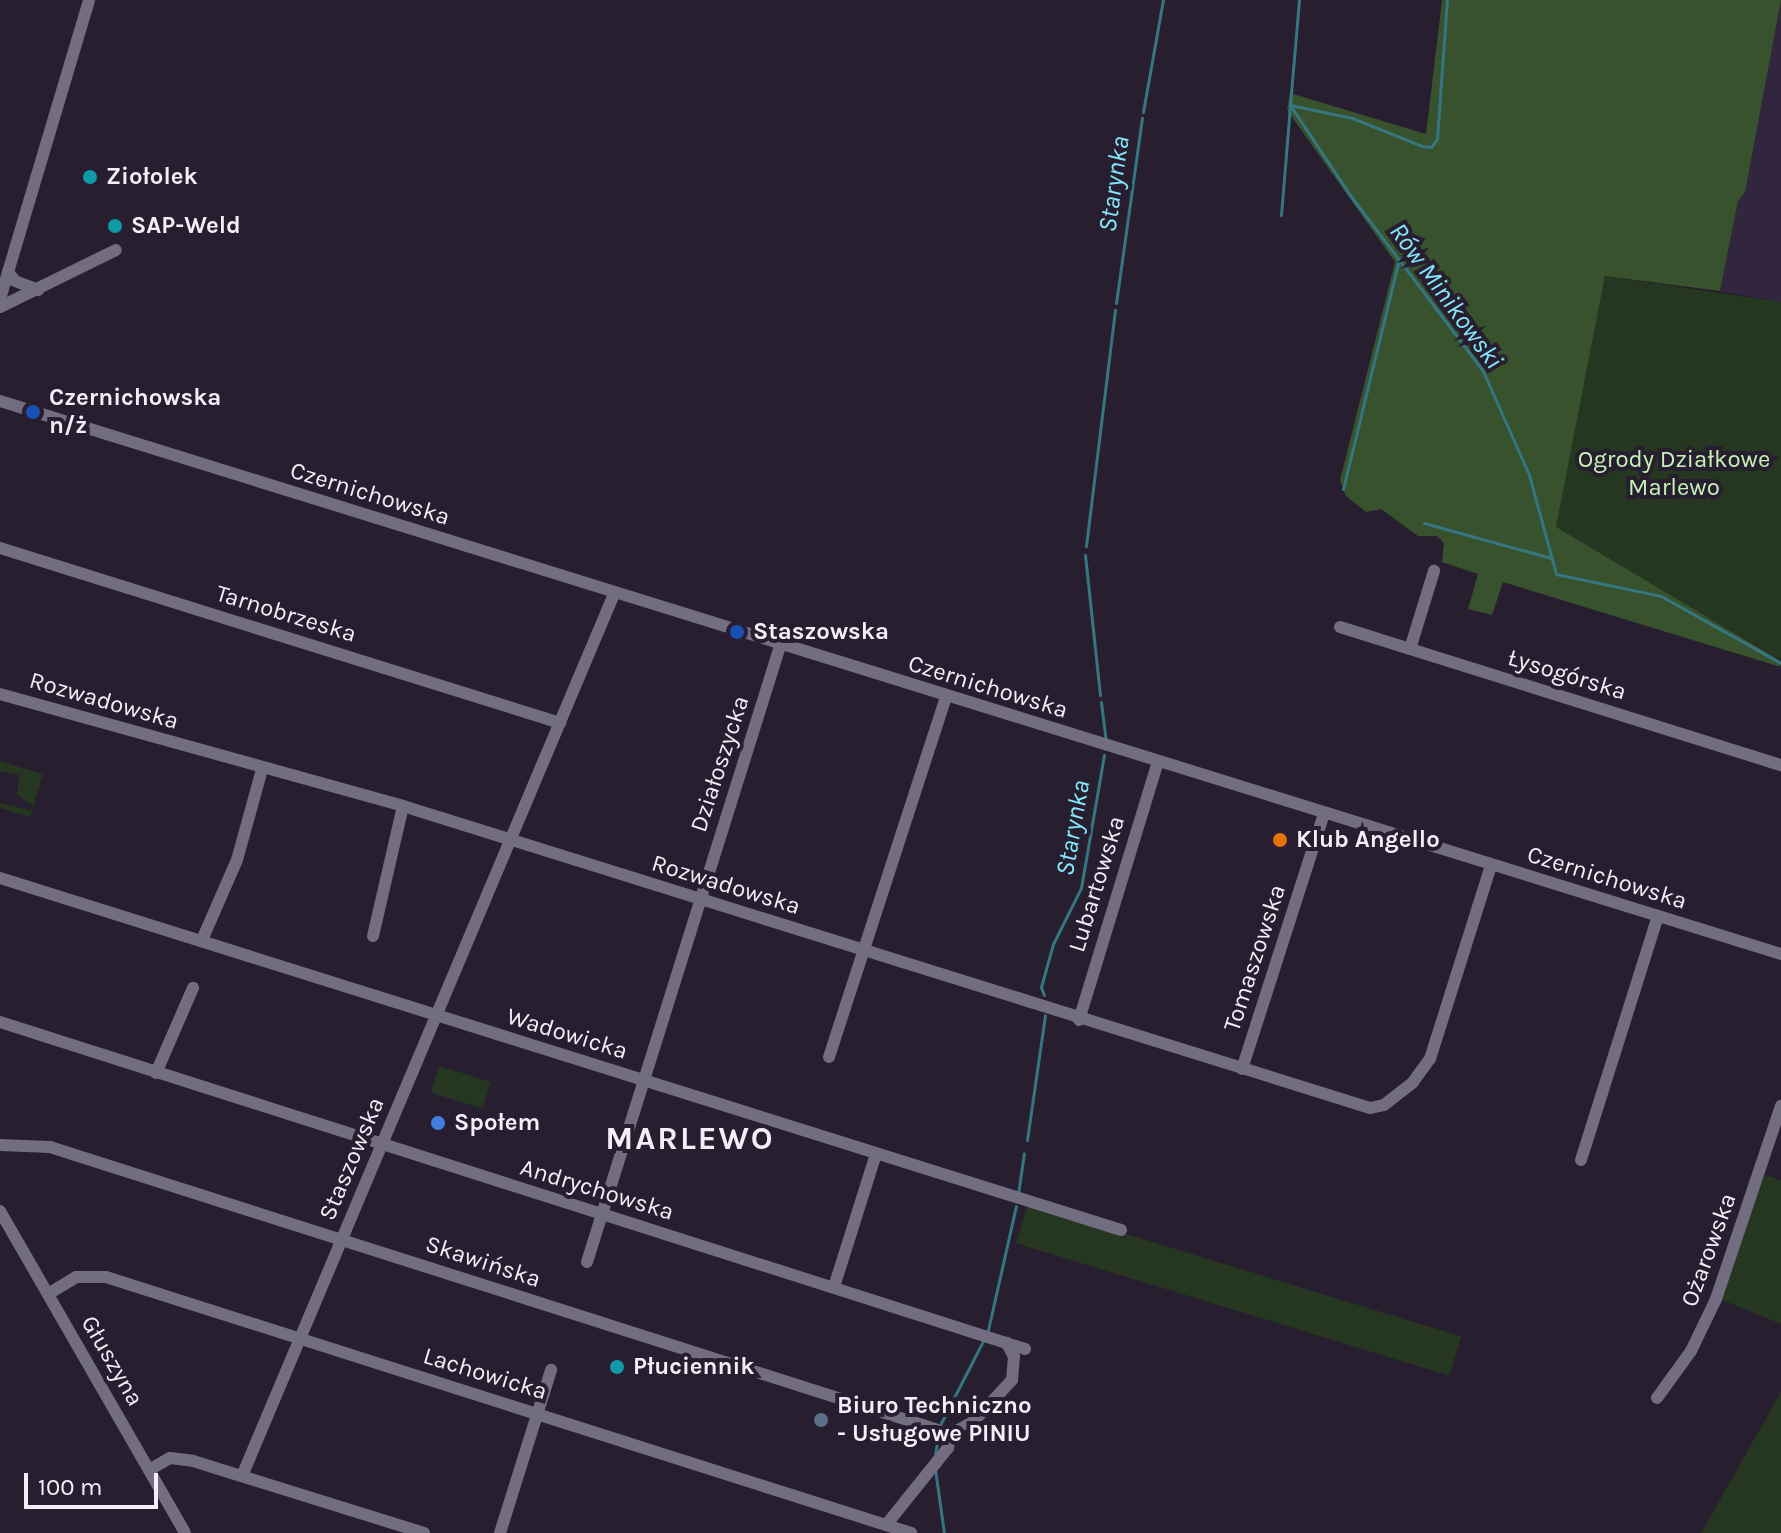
<!DOCTYPE html>
<meta charset="utf-8">
<style>
body{margin:0}
#map{position:relative;width:1781px;height:1533px;overflow:hidden;background:#271e30;font-family:Karla,sans-serif}
div>[style]{position:absolute}
.built>*{inset:0;background:#32263e}
.green>*{inset:0;background:#263721;transform-origin:0 0}
.forest>*{inset:0;background:#37522d}
.stream>*{height:3px;margin:-1.5px;padding:0 1.5px;transform-origin:1.5px;border-radius:1.5px;background:#357682}
.minor>*{height:12px;margin:-6px;padding:0 6px;transform-origin:6px;border-radius:6px;background:#726d80}
.dots>*{width:22px;height:22px;translate:-50% -50%;box-sizing:border-box;border:4px solid #271e30;border-radius:50%}
span{translate:-50% -50%;white-space:nowrap;text-align:center;line-height:1.15;-webkit-text-stroke:8px #271e30;paint-order:stroke}
.poi-label{font-size:24px;color:#f3eefa;font-weight:700}
.left{translate:0 -50%;text-align:left}
.park-label{font-size:24px;color:#c4f3b3}
.street-label{font-size:24px;color:#f3eefa}
.water-label{font-size:26px;color:#84e8fc;font-style:italic}
.district-label{font-size:32px;color:#f3eefa;font-weight:700;letter-spacing:2px}
.scale{position:absolute;left:24px;top:1473px;width:134px;height:36px;box-sizing:border-box;border:4px solid #f3eefa;border-top:0;padding-left:10px;font-size:24px;line-height:28px;white-space:nowrap;color:#f3eefa;-webkit-text-stroke:6px #271e30;paint-order:stroke}
</style>
<div id="map">
<div class="built">
<div style="clip-path:polygon(1776px 0,1781px 0,1781px 302px,1720px 291px)"></div>
</div>
<div class="green">
<div style="clip-path:polygon(1605px 276px,1781px 302px,1781px 660px,1555px 528px)"></div>
<div style="clip-path:polygon(0 761px,43px 774px,30px 817px,0 808px,0 803px,30px 810px,32px 805px,17px 795px,19px 775px,0 771px)"></div>
<div style="left:439px;top:1066px;width:54px;height:28px;rotate:17deg"></div>
<div style="clip-path:polygon(1762px 1174px,1781px 1180px,1781px 1324px,1720px 1299px)"></div>
<div style="left:1028px;top:1204px;width:453px;height:41px;rotate:17deg"></div>
<div style="clip-path:polygon(1781px 1392px,1781px 1533px,1701px 1533px)"></div>
</div>
<div class="forest">
<div style="clip-path:polygon(1442px 0,1781px 0,1745px 192px,1738px 201px,1720px 291px,1605px 276px,1556px 527px,1776px 658px,1781px 667px,1503px 582px,1492px 615px,1468px 609px,1478px 574px,1442px 562px,1444px 543px,1437px 536px,1418px 536px,1381px 509px,1366px 512px,1346px 496px,1340px 480px,1395px 262px,1287px 110px,1290px 93px,1426px 134px)"></div>
</div>
<div class="stream">
<div style="left:1299px;top:0;width:105px;rotate:94.9deg"></div>
<div style="left:1290px;top:105px;width:108px;rotate:56.3deg"></div>
<div style="left:1350px;top:195px;width:221px;rotate:52.9deg"></div>
<div style="left:1483px;top:371px;width:114px;rotate:66.1deg"></div>
<div style="left:1529px;top:475px;width:103px;rotate:74.7deg"></div>
<div style="left:1556px;top:574px;width:107px;rotate:11.8deg"></div>
<div style="left:1661px;top:596px;width:137px;rotate:29.2deg"></div>
<div style="left:1143px;top:112px;width:114px;rotate:-79.9deg"></div>
<div style="left:1281px;top:215px;width:110px;rotate:-85.3deg"></div>
<div style="left:1290px;top:105px;width:63px;rotate:11.8deg"></div>
<div style="left:1352px;top:118px;width:75px;rotate:21.8deg"></div>
<div style="left:1422px;top:146px;width:9px;rotate:6deg"></div>
<div style="left:1431px;top:147px;width:10px;rotate:-53deg"></div>
<div style="left:1437px;top:139px;width:139px;rotate:-85.9deg"></div>
<div style="left:1116px;top:303px;width:187px;rotate:-82deg"></div>
<div style="left:1343px;top:489px;width:236px;rotate:-76.3deg"></div>
<div style="left:1424px;top:523px;width:132px;rotate:15.4deg"></div>
<div style="left:1086px;top:546px;width:238px;rotate:-83deg"></div>
<div style="left:1085px;top:555px;width:141px;rotate:83.9deg"></div>
<div style="left:1101px;top:702px;width:39px;rotate:83deg"></div>
<div style="left:1044px;top:995px;width:9px;rotate:-111deg"></div>
<div style="left:1041px;top:987px;width:45px;rotate:-74.4deg"></div>
<div style="left:1053px;top:944px;width:63px;rotate:-63.4deg"></div>
<div style="left:1081px;top:888px;width:135px;rotate:-80.2deg"></div>
<div style="left:1027px;top:1140px;width:126px;rotate:-81.8deg"></div>
<div style="left:1018px;top:1194px;width:41px;rotate:-81.7deg"></div>
<div style="left:988px;top:1330px;width:127px;rotate:-77.3deg"></div>
<div style="left:941px;top:1423px;width:92px;rotate:-62.9deg"></div>
<div style="left:935px;top:1455px;width:19px;rotate:-81deg"></div>
<div style="left:935px;top:1469px;width:65px;rotate:82deg"></div>
</div>
<div class="minor">
<div style="left:8px;top:272px;width:11px;rotate:52deg"></div>
<div style="left:15px;top:281px;width:25px;rotate:21deg"></div>
<div style="left:0;top:299px;width:312px;rotate:-73.4deg"></div>
<div style="left:0;top:307px;width:129px;rotate:-26.2deg"></div>
<div style="left:0;top:401px;width:1865px;rotate:17.25deg"></div>
<div style="left:0;top:548px;width:587px;rotate:17.35deg"></div>
<div style="left:1340px;top:627px;width:462px;rotate:17.4deg"></div>
<div style="left:1410px;top:649px;width:82px;rotate:-72.9deg"></div>
<div style="left:0;top:694px;width:418px;rotate:15.5deg"></div>
<div style="left:403px;top:806px;width:1013px;rotate:17.34deg"></div>
<div style="left:1370px;top:1108px;width:14px;rotate:-12deg"></div>
<div style="left:1384px;top:1105px;width:37px;rotate:-38deg"></div>
<div style="left:1413px;top:1082px;width:29px;rotate:-54deg"></div>
<div style="left:1430px;top:1059px;width:203px;rotate:-72.5deg"></div>
<div style="left:0;top:878px;width:1175px;rotate:17.43deg"></div>
<div style="left:373px;top:936px;width:133px;rotate:-77deg"></div>
<div style="left:202px;top:940px;width:87px;rotate:-66.4deg"></div>
<div style="left:237px;top:860px;width:94px;rotate:-74.6deg"></div>
<div style="left:1079px;top:1020px;width:270px;rotate:-73deg"></div>
<div style="left:0;top:1022px;width:1076px;rotate:17.69deg"></div>
<div style="left:829px;top:1057px;width:379px;rotate:-72deg"></div>
<div style="left:1242px;top:1069px;width:268px;rotate:-72.2deg"></div>
<div style="left:156px;top:1073px;width:93px;rotate:-66.5deg"></div>
<div style="left:0;top:1145px;width:50px;rotate:2.3deg"></div>
<div style="left:50px;top:1147px;width:946px;rotate:17.67deg"></div>
<div style="left:1581px;top:1160px;width:256px;rotate:-72.5deg"></div>
<div style="left:0;top:1211px;width:371px;rotate:60.1deg"></div>
<div style="left:587px;top:1262px;width:646px;rotate:-72.6deg"></div>
<div style="left:834px;top:1287px;width:139px;rotate:-72.5deg"></div>
<div style="left:48px;top:1294px;width:33px;rotate:-31deg"></div>
<div style="left:76px;top:1277px;width:30px"></div>
<div style="left:106px;top:1277px;width:845px;rotate:17.64deg"></div>
<div style="left:1657px;top:1398px;width:58px;rotate:-54.1deg"></div>
<div style="left:1691px;top:1351px;width:58px;rotate:-64.3deg"></div>
<div style="left:1716px;top:1299px;width:204px;rotate:-71.4deg"></div>
<div style="left:149px;top:1470px;width:24px;rotate:-30deg"></div>
<div style="left:170px;top:1458px;width:23px;rotate:7deg"></div>
<div style="left:193px;top:1461px;width:242px;rotate:17.3deg"></div>
<div style="left:242px;top:1476px;width:957px;rotate:-67.13deg"></div>
<div style="left:886px;top:1525px;width:99px;rotate:-51.2deg"></div>
<div style="left:948px;top:1448px;width:14px;rotate:-78deg"></div>
<div style="left:951px;top:1434px;width:26px;rotate:-29deg"></div>
<div style="left:974px;top:1421px;width:56px;rotate:-47.2deg"></div>
<div style="left:1012px;top:1380px;width:23px;rotate:-85deg"></div>
<div style="left:1014px;top:1357px;width:16px;rotate:-117deg"></div>
<div style="left:500px;top:1533px;width:171px;rotate:-72.6deg"></div>
</div>
<div class="dots">
<div style="left:90px;top:177px;background:#0f9aa8"></div>
<div style="left:115px;top:226px;background:#0f9aa8"></div>
<div style="left:33px;top:412px;background:#1a4fb4"></div>
<div style="left:737px;top:632px;background:#1a4fb4"></div>
<div style="left:1280px;top:840px;background:#e8710a"></div>
<div style="left:438px;top:1123px;background:#3f7fe0"></div>
<div style="left:617px;top:1367px;background:#0f9aa8"></div>
<div style="left:821px;top:1420px;background:#5c6f8a"></div>
</div>
<div class="poi-label">
<span class="left" style="left:106px;top:177px">Ziołolek</span>
<span class="left" style="left:131px;top:226px">SAP-Weld</span>
<span class="left" style="left:49px;top:412px">Czernichowska<br>n/ż</span>
<span class="left" style="left:753px;top:632px">Staszowska</span>
<span class="left" style="left:1296px;top:840px">Klub Angello</span>
<span class="left" style="left:454px;top:1123px">Społem</span>
<span class="left" style="left:633px;top:1367px">Płuciennik</span>
<span class="left" style="left:837px;top:1420px">Biuro Techniczno<br>- Usługowe PINIU</span>
</div>
<div class="park-label">
<span style="left:1674px;top:474px">Ogrody Działkowe<br>Marlewo</span>
</div>
<div class="street-label">
<span style="left:370px;top:494px;rotate:17deg">Czernichowska</span>
<span style="left:286px;top:614px;rotate:17deg">Tarnobrzeska</span>
<span style="left:1567px;top:675px;rotate:17deg">Łysogórska</span>
<span style="left:988px;top:687px;rotate:17deg">Czernichowska</span>
<span style="left:104px;top:701px;rotate:16deg">Rozwadowska</span>
<span style="left:720px;top:764px;rotate:-72deg">Działoszycka</span>
<span style="left:1607px;top:878px;rotate:17deg">Czernichowska</span>
<span style="left:1097px;top:884px;rotate:-73deg">Lubartowska</span>
<span style="left:726px;top:885px;rotate:17deg">Rozwadowska</span>
<span style="left:1255px;top:958px;rotate:-72deg">Tomaszowska</span>
<span style="left:567px;top:1034px;rotate:17deg">Wadowicka</span>
<span style="left:352px;top:1159px;rotate:-67deg">Staszowska</span>
<span style="left:597px;top:1190px;rotate:17deg">Andrychowska</span>
<span style="left:1709px;top:1250px;rotate:-70deg">Ożarowska</span>
<span style="left:483px;top:1262px;rotate:18deg">Skawińska</span>
<span style="left:112px;top:1361px;rotate:60deg">Głuszyna</span>
<span style="left:485px;top:1374px;rotate:17deg">Lachowicka</span>
</div>
<div class="water-label">
<span style="left:1114px;top:184px;rotate:-82deg">Starynka</span>
<span style="left:1446px;top:296px;rotate:54deg">Rów Minikowski</span>
<span style="left:1073px;top:828px;rotate:-80deg">Starynka</span>
</div>
<div class="district-label">
<span style="left:690px;top:1139px">MARLEWO</span>
</div>
<div class="scale">100 m</div>
</div>
